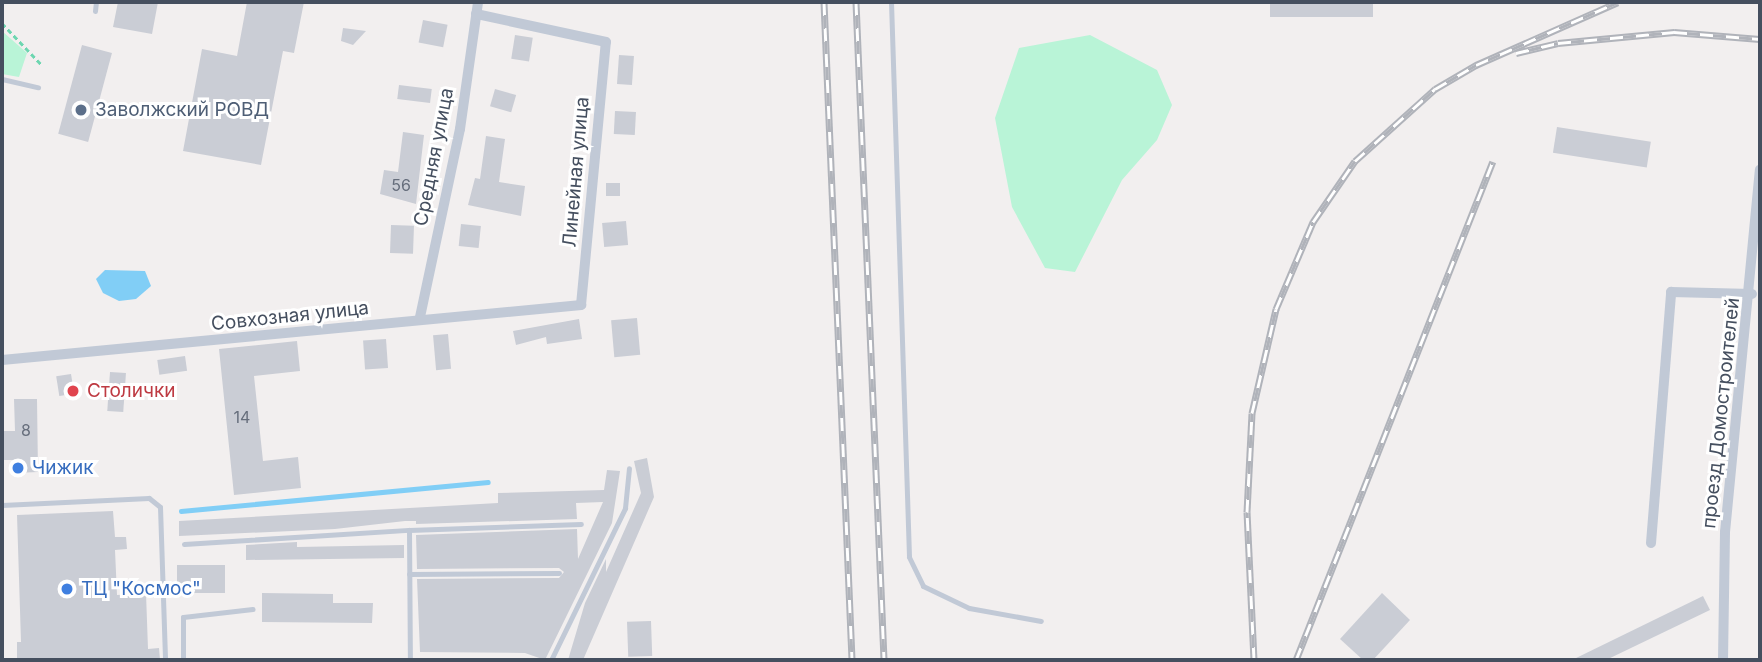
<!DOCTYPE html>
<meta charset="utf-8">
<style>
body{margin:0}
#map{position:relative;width:1762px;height:662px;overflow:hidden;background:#f2efef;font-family:Inter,sans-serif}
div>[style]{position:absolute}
.green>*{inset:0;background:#b9f4d7}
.water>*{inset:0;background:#81cef6}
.stream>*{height:4.5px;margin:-2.25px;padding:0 2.25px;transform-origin:2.25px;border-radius:2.25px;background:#81cef6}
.building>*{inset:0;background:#cacdd5;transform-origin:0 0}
.path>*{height:2.5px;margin-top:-1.25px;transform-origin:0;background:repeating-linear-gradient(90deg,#6dd6b0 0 5px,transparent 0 8.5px)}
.service>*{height:5px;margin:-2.5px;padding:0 2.5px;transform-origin:2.5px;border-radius:2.5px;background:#c1c9d6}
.minor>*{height:10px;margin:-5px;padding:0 5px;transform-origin:5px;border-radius:5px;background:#c1c9d6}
.rail>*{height:7px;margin-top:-3.5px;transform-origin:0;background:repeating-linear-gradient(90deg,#fff 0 13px,#b0b3ba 0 26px);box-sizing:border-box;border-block:2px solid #b0b3ba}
.dots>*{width:19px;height:19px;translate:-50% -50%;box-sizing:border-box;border:4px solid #fff;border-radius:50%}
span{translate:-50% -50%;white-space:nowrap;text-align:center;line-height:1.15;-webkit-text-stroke:6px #fff;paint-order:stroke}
.number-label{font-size:16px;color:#666e7c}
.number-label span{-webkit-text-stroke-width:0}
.service-label{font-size:19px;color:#4e5e75}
.left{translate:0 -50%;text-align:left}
.street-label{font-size:19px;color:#454f5f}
.health-label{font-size:19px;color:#be3a42}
.shop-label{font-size:19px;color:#366cbe}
.frame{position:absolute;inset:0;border:4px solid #454f5f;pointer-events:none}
</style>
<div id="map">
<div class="green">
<div style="clip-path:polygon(2px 31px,27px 53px,19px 77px,2px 74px)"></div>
<div style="clip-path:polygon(1090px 35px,1157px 70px,1172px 105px,1157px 140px,1122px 180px,1075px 272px,1045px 268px,1012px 207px,995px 118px,1019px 48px)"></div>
</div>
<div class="water">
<div style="clip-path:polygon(105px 270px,145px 271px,151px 286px,136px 299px,119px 301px,103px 293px,96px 279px)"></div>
</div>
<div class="stream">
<div style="left:181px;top:511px;width:308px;rotate:-5.4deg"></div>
</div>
<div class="building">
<div style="clip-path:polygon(118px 2px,158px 2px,152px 34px,113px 27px)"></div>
<div style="clip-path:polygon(247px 2px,304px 2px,294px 53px,283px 51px,261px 165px,183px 151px,202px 49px,237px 56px)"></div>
<div style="left:1270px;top:2px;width:103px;height:15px"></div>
<div style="left:423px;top:20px;width:25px;height:23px;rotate:11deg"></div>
<div style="clip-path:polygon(343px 28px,366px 31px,353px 45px,341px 41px)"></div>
<div style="left:515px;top:35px;width:18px;height:24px;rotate:9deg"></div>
<div style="left:82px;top:45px;width:31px;height:92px;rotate:15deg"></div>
<div style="left:619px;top:55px;width:15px;height:29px;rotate:4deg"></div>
<div style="left:399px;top:85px;width:33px;height:14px;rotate:7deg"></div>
<div style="left:495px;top:89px;width:22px;height:18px;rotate:16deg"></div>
<div style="left:615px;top:111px;width:21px;height:23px;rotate:3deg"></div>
<div style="left:1557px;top:127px;width:95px;height:26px;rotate:9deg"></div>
<div style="clip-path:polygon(403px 132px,424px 135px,416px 204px,380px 194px,384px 170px,398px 172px)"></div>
<div style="clip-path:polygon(486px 136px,505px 139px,499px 182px,525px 186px,521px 216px,468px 205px,475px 178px,480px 179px)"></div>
<div style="left:606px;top:183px;width:14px;height:13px"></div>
<div style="left:626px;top:221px;width:24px;height:24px;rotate:85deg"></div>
<div style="left:461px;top:224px;width:20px;height:22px;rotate:6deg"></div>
<div style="left:391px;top:225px;width:23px;height:28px;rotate:2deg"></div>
<div style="left:637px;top:318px;width:37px;height:26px;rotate:85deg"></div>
<div style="clip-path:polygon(579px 319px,582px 339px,547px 344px,546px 337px,516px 345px,513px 331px)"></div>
<div style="left:448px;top:334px;width:35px;height:15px;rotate:85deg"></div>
<div style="left:386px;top:339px;width:29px;height:23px;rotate:86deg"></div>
<div style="clip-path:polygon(297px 341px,300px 371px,254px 376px,263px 461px,298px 457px,301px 488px,234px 495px,219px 349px)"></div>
<div style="left:185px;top:356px;width:15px;height:28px;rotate:82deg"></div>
<div style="left:110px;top:372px;width:16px;height:39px;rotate:4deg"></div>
<div style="left:71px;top:374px;width:20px;height:15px;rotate:81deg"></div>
<div style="clip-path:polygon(14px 399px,37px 399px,38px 472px,15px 473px,15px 460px,2px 460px,2px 431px,15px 431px)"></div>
<div style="clip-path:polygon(647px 458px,654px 497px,583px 660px,568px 660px,585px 603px,606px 559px,606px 572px,641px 493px,634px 461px)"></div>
<div style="clip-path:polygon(607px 470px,620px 471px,612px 523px,545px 660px,525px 653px,420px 652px,417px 579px,559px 578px,564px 572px,559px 568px,417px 569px,416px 535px,577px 529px,578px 559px,603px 502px,576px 503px,577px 519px,416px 524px,416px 521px,405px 521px,335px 529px,179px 536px,179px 521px,498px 503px,498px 493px,604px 490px)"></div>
<div style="clip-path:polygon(113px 511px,115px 537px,126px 537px,127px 549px,115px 550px,117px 595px,146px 593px,148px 649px,159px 648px,160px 660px,17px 660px,17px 642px,21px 642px,17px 515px)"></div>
<div style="clip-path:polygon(297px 542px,297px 547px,404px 545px,404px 558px,246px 560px,246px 545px)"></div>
<div style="left:225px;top:565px;width:28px;height:48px;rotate:90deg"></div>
<div style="clip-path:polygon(262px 593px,333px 594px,333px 603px,373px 603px,372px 623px,262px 622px)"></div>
<div style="clip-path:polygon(1382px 593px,1410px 620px,1373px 660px,1363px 660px,1340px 639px)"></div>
<div style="clip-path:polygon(1703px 596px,1710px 610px,1606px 660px,1572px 660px)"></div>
<div style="left:651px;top:621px;width:35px;height:24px;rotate:88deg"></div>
</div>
<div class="path">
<div style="left:2px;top:23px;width:57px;rotate:46.4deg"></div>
</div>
<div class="service">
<div style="left:891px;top:2px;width:555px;rotate:88.14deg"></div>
<div style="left:909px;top:557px;width:32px;rotate:64deg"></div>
<div style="left:923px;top:586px;width:51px;rotate:25.6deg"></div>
<div style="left:969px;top:608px;width:73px;rotate:10.2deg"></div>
<div style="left:95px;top:11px;width:9px;rotate:-84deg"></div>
<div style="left:2px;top:79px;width:37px;rotate:13deg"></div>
<div style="left:2px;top:505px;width:147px;rotate:-2.7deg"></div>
<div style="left:149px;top:498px;width:14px;rotate:39deg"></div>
<div style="left:160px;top:507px;width:153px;rotate:88.1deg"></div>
<div style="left:409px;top:530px;width:172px;rotate:-2deg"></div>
<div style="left:184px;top:544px;width:225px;rotate:-3.6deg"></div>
<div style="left:409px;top:530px;width:130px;rotate:89.6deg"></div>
<div style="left:409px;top:574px;width:150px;rotate:-0.4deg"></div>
<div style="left:183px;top:660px;width:43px;rotate:-90deg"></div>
<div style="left:183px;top:617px;width:70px;rotate:-6.5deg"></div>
<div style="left:551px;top:660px;width:169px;rotate:-64deg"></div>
<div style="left:625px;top:508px;width:40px;rotate:-84.3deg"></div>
</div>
<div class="minor">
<div style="left:420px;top:317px;width:192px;rotate:-78deg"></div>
<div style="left:460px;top:129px;width:128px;rotate:-81.9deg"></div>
<div style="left:2px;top:360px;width:582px;rotate:-5.43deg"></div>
<div style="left:581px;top:305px;width:264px;rotate:-84.6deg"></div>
<div style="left:606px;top:42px;width:133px;rotate:-167.8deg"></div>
<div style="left:1651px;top:543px;width:252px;rotate:-85.4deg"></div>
<div style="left:1671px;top:292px;width:81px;rotate:1.4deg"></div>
<div style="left:1723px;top:660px;width:128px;rotate:-89.1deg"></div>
<div style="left:1725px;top:532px;width:364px;rotate:-84.5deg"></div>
</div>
<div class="rail">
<div style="left:824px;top:2px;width:659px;rotate:87.56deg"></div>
<div style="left:856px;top:2px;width:659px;rotate:87.56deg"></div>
<div style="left:1516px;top:53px;width:43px;rotate:-13.4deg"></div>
<div style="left:1558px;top:43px;width:117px;rotate:-5.4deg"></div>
<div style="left:1674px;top:32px;width:86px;rotate:4.7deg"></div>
<div style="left:1254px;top:660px;width:148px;rotate:-92.7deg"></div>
<div style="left:1247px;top:512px;width:99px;rotate:-87.1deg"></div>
<div style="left:1252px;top:413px;width:107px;rotate:-77deg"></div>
<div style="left:1276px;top:309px;width:95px;rotate:-67deg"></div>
<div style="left:1313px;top:222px;width:74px;rotate:-55.5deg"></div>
<div style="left:1355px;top:161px;width:108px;rotate:-42deg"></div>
<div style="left:1435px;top:89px;width:48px;rotate:-30.3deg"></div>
<div style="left:1476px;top:65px;width:155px;rotate:-23.9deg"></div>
<div style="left:1296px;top:660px;width:536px;rotate:-68.46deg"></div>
</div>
<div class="dots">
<div style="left:81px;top:110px;background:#5c6f8a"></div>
<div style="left:73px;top:391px;background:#e0444e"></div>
<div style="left:18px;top:468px;background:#3f7fe0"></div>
<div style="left:67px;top:589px;background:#3f7fe0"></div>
</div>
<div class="number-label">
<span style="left:401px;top:185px">56</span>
<span style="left:242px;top:417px">14</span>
<span style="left:26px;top:430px">8</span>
</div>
<div class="service-label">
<span class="left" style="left:95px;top:110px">Заволжский РОВД</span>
</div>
<div class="street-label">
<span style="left:434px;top:157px;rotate:-79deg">Средняя улица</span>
<span style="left:576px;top:172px;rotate:-85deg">Линейная улица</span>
<span style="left:290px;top:316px;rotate:-6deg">Совхозная улица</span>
<span style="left:1721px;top:413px;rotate:-84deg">проезд Домостроителей</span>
</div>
<div class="health-label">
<span class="left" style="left:87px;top:391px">Столички</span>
</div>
<div class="shop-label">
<span class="left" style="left:32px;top:468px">Чижик</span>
<span class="left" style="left:81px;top:589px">ТЦ "Космос"</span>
</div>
<div class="frame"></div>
</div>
